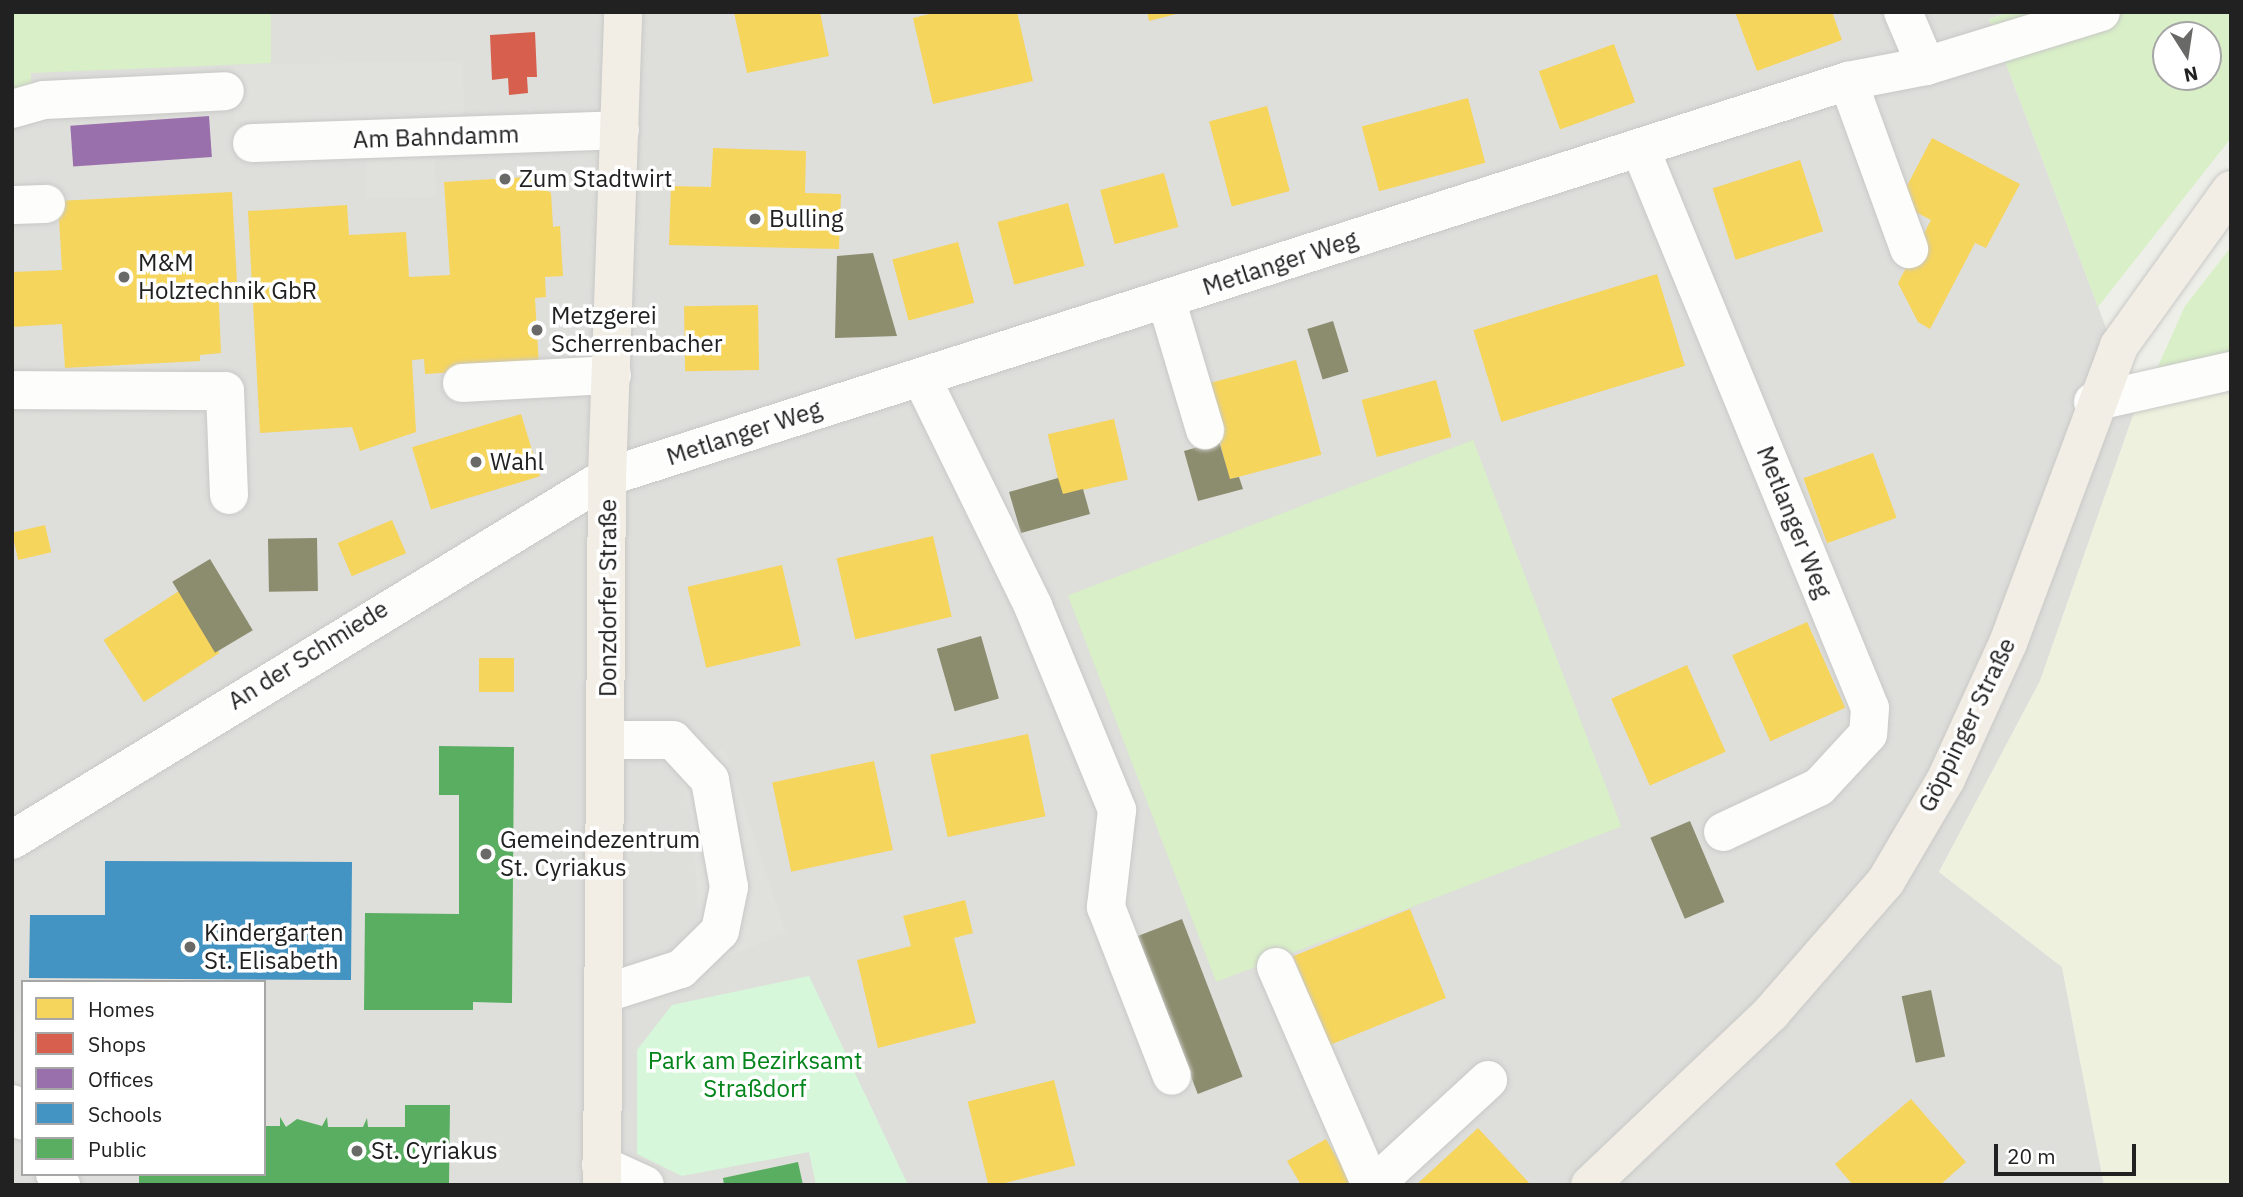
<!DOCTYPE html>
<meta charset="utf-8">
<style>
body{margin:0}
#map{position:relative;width:2243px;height:1197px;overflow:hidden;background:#efefea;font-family:"IBM Plex Sans",sans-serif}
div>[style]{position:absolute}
.residential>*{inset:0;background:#dededb}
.farmland>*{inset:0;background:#edf1dd}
.grass>*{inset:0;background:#d8efc7;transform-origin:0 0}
.park>*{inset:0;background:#d7f7da}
.parking>*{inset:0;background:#e0e0dd;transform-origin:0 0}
.homes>*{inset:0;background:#f6d55c;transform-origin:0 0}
.shops>*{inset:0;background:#d6604d}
.offices>*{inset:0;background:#9970ab;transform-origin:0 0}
.schools>*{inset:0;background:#4393c3}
.public>*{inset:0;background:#5aae61}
.industry>*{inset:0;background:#8c8c6e;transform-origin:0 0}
.roads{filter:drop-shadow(0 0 2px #c8c8c6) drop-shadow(0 0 2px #c8c8c6)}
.minor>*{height:38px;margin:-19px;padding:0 19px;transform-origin:19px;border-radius:19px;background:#fdfdfc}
.major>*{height:38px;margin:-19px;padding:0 19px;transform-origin:19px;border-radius:19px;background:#f2eee6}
.dots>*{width:19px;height:19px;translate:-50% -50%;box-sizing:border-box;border:4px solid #fff;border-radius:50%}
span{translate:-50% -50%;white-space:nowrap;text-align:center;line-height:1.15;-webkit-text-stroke:7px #fff;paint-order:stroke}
.street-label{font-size:24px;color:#212121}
.poi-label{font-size:24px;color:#212121}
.left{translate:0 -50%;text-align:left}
.park-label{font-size:24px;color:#04851b}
.frame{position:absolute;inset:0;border:14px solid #212121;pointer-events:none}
.legend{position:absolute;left:21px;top:980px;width:245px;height:196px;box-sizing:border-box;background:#fff;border:2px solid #a6a6a6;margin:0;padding:9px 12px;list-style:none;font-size:21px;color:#212121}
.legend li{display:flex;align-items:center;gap:14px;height:35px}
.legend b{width:35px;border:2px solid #a6a6a6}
.north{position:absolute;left:2152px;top:21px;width:70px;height:70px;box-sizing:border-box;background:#fff;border:2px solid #a6a6a6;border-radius:50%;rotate:168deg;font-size:19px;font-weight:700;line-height:28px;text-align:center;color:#212121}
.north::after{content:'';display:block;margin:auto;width:24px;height:32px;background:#696967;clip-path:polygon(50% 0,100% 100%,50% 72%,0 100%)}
.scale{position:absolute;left:1994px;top:1144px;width:142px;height:32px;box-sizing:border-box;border:4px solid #212121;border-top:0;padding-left:9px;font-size:21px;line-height:24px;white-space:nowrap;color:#212121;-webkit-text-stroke:5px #fff;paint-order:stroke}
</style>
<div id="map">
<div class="residential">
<div style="clip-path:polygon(evenodd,12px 12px,2009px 12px,1989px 19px,2136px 407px,2040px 681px,1939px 872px,2062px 967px,2104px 1185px,12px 1185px,12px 12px,23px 982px,264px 982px,264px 1174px,23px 1174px,23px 982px)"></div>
</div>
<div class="farmland">
<div style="clip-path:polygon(2231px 392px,2231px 1185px,2104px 1185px,2062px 967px,1939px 872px,2040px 681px,2136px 407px)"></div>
</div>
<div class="grass">
<div style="clip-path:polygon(12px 12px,271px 12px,271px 63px,31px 73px,31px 93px,12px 94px)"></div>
<div style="clip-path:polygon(evenodd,2009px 12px,2231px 12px,2231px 138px,2098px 307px,1989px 19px,2009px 12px,2166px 35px,2208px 35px,2208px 77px,2166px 77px,2166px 35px)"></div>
<div style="clip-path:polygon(2231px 247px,2231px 369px,2155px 373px,2185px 306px)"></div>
<div style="left:1473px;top:440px;width:414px;height:434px;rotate:69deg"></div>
</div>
<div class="park">
<div style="clip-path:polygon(809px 976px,908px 1185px,816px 1185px,809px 1152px,682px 1176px,637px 1154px,637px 1050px,672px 1005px)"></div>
</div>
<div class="parking">
<div style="left:463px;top:61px;width:56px;height:230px;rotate:89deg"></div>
<div style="left:435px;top:152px;width:45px;height:69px;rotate:89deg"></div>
<div style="clip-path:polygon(725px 748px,786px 933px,702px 967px,692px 819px,677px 768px)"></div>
<div style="clip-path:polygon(17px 1008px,23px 1019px,23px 1094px,12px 1076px)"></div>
</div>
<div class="homes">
<div style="clip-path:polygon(734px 12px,820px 12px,829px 56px,747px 73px)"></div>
<div style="clip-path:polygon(938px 12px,1017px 12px,1033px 81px,933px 104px,913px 18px)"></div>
<div style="clip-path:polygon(1147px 12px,1180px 12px,1180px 13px,1149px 21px)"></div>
<div style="clip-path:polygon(1735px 12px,1832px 12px,1842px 40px,1757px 71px)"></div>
<div style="left:1614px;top:44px;width:62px;height:80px;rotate:70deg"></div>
<div style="left:1468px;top:98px;width:67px;height:110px;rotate:75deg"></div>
<div style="left:1267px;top:106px;width:88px;height:60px;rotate:75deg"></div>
<div style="clip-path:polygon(1932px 138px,2020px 184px,1986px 248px,1975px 243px,1930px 329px,1918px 322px,1898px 283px,1931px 220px,1898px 203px)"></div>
<div style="clip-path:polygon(713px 148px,806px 151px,805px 193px,841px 194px,839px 249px,669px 245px,671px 186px,711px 187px)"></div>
<div style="left:1800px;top:160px;width:75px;height:92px;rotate:72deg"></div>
<div style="left:1164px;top:173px;width:56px;height:66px;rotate:75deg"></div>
<div style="clip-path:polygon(528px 177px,551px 193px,553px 227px,560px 226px,563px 276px,545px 277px,546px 297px,535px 298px,539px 367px,425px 374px,424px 359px,412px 360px,416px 432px,360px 451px,352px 427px,260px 433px,248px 211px,347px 205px,349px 235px,406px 232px,409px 277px,450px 275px,444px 182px)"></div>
<div style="clip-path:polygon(232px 192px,237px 282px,218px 282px,221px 353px,200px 355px,200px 361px,65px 368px,62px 324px,12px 327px,12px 272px,62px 270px,58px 201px)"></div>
<div style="left:1068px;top:203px;width:65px;height:73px;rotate:75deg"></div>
<div style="left:958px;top:242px;width:63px;height:68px;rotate:75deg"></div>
<div style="left:1657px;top:274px;width:96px;height:192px;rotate:73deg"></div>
<div style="left:758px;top:305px;width:65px;height:74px;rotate:89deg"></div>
<div style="left:1296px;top:360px;width:98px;height:95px;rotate:75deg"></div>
<div style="left:1436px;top:380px;width:59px;height:77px;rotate:75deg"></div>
<div style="left:521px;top:414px;width:65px;height:114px;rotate:73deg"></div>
<div style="left:1114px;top:419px;width:62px;height:68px;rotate:77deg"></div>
<div style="left:1873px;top:453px;width:69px;height:74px;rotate:70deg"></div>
<div style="left:392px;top:520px;width:36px;height:59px;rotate:67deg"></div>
<div style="left:45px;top:525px;width:28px;height:34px;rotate:77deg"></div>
<div style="left:933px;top:536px;width:83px;height:99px;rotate:77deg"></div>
<div style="left:782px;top:565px;width:83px;height:97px;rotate:77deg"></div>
<div style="left:179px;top:591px;width:74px;height:90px;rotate:57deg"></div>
<div style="left:1807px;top:622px;width:94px;height:82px;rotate:66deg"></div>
<div style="left:479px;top:658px;width:35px;height:34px"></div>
<div style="left:1687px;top:665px;width:95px;height:83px;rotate:66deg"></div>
<div style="left:1028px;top:734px;width:84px;height:100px;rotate:78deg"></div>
<div style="left:874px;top:761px;width:91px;height:104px;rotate:78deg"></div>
<div style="clip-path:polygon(965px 900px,973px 933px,954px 938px,976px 1023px,878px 1048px,857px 960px,911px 946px,903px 916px)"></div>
<div style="left:1410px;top:909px;width:96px;height:126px;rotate:68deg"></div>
<div style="left:1054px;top:1080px;width:88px;height:89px;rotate:76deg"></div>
<div style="clip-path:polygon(1911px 1099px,1966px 1162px,1940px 1185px,1853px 1185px,1835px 1164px)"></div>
<div style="clip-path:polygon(1478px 1128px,1531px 1185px,1416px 1185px)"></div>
<div style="clip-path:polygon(1326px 1139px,1353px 1185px,1301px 1185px,1287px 1161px)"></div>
</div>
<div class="shops">
<div style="clip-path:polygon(535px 32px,537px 77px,527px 77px,528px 93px,509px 95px,508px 78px,492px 80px,490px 35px)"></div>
</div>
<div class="offices">
<div style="left:209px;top:116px;width:41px;height:139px;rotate:86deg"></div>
</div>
<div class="schools">
<div style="clip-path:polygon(105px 861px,352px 862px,351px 980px,29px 978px,30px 915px,105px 915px)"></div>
</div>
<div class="public">
<div style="clip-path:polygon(439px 746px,514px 747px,512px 1003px,473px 1002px,473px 1010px,364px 1010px,365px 913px,459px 914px,459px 795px,439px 795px)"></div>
<div style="clip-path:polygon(405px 1105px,450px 1105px,449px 1185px,139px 1185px,139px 1174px,264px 1174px,264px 1126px,280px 1126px,280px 1117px,286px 1127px,297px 1119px,322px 1126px,327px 1117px,328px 1127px,363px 1127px,367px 1118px,368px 1127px,405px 1127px)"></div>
<div style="clip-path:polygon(798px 1162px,803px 1185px,724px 1185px,723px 1178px)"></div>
</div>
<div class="industry">
<div style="clip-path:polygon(873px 253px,897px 336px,835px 338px,837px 256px)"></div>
<div style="left:1333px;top:321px;width:53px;height:27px;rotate:73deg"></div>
<div style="clip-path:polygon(1219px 441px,1230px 479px,1239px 477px,1243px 489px,1198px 501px,1184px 451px)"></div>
<div style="clip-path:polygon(1058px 478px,1063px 494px,1083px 489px,1090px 514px,1021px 533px,1009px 492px)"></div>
<div style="left:317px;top:538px;width:53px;height:49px;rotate:89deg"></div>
<div style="left:210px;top:559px;width:83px;height:44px;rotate:59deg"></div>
<div style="left:981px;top:636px;width:65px;height:46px;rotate:74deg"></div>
<div style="left:1690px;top:821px;width:88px;height:43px;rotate:67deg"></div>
<div style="left:1182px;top:919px;width:169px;height:48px;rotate:69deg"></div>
<div style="left:1931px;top:990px;width:68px;height:30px;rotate:78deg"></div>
</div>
<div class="roads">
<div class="minor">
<div style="left:1903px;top:12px;width:59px;rotate:66.9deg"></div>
<div style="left:1848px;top:81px;width:179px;rotate:70deg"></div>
<div style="left:12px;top:109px;width:33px;rotate:-16deg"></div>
<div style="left:44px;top:100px;width:181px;rotate:-2.8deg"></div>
<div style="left:252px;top:143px;width:368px;rotate:-2deg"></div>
<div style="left:1640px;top:148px;width:605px;rotate:67.67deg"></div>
<div style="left:1870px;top:708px;width:26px;rotate:94deg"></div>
<div style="left:1868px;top:734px;width:72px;rotate:132.8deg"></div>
<div style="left:1819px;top:787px;width:106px;rotate:154.9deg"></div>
<div style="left:12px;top:205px;width:34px;rotate:-2deg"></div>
<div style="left:1166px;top:299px;width:137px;rotate:73.4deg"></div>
<div style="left:921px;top:377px;width:255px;rotate:63.9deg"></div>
<div style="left:1033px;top:606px;width:221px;rotate:67.6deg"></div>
<div style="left:1117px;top:810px;width:98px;rotate:96.5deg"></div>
<div style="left:1106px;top:907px;width:181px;rotate:68.7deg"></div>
<div style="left:462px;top:383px;width:150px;rotate:-3.1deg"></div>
<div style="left:12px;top:390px;width:213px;rotate:0.3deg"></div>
<div style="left:225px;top:391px;width:104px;rotate:87.8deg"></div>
<div style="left:2093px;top:402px;width:141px;rotate:-12.7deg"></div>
<div style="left:12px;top:840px;width:697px;rotate:-31.39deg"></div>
<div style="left:607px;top:477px;width:1303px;rotate:-17.7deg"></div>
<div style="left:1848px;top:81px;width:79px;rotate:-10.9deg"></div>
<div style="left:1926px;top:66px;width:183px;rotate:-17.1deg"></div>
<div style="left:1276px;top:967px;width:238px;rotate:66.5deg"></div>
<div style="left:603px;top:994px;width:82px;rotate:-17.8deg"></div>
<div style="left:681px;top:969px;width:54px;rotate:-44.3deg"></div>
<div style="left:720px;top:931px;width:45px;rotate:-78.4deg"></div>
<div style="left:729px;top:887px;width:109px;rotate:-100.1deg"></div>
<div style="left:710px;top:780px;width:54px;rotate:-132.8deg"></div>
<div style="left:673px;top:740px;width:65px;rotate:180deg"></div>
<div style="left:12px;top:1104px;width:20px;rotate:57deg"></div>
<div style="left:601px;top:1165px;width:48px;rotate:24.4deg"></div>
<div style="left:55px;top:1174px;width:13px;rotate:61deg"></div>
<div style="left:1374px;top:1185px;width:155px;rotate:-42.6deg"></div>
</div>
<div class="major">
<div style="left:602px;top:1185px;width:708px;rotate:-89.6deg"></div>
<div style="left:607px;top:477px;width:465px;rotate:-88deg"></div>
<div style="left:1590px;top:1185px;width:250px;rotate:-43.5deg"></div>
<div style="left:1771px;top:1013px;width:175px;rotate:-48.9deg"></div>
<div style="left:1886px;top:881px;width:118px;rotate:-59.5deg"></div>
<div style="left:1946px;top:779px;width:149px;rotate:-65.5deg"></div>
<div style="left:2008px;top:643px;width:317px;rotate:-69.5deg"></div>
<div style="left:2119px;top:346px;width:192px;rotate:-54.3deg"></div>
</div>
</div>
<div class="dots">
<div style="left:505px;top:179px;background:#696967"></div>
<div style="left:755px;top:219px;background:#696967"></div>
<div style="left:124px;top:277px;background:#696967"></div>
<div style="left:537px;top:330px;background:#696967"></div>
<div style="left:476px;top:462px;background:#696967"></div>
<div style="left:486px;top:854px;background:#696967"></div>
<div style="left:190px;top:947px;background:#696967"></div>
<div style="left:357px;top:1151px;background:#696967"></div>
</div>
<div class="street-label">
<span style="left:436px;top:137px;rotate:-2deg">Am Bahndamm</span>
<span style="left:1280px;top:263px;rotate:-18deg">Metlanger Weg</span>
<span style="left:744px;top:433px;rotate:-18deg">Metlanger Weg</span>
<span style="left:1794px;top:522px;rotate:68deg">Metlanger Weg</span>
<span style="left:608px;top:598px;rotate:-90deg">Donzdorfer Straße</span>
<span style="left:308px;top:655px;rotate:-32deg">An der Schmiede</span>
<span style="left:1967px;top:725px;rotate:-64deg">Göppinger Straße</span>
</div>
<div class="poi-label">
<span class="left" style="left:519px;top:179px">Zum Stadtwirt</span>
<span class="left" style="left:769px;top:219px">Bulling</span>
<span class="left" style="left:138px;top:277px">M&amp;M<br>Holztechnik GbR</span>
<span class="left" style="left:551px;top:330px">Metzgerei<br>Scherrenbacher</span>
<span class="left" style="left:490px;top:462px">Wahl</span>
<span class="left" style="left:500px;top:854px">Gemeindezentrum<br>St. Cyriakus</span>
<span class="left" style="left:204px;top:947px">Kindergarten<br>St. Elisabeth</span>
<span class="left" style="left:371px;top:1151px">St. Cyriakus</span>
</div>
<div class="park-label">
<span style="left:755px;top:1075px">Park am Bezirksamt<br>Straßdorf</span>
</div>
<div class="frame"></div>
<ul class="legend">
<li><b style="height:19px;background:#f6d55c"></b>Homes</li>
<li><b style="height:19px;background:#d6604d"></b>Shops</li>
<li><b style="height:19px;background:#9970ab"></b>Offices</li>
<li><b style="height:19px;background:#4393c3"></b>Schools</li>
<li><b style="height:19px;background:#5aae61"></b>Public</li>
</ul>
<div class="north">N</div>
<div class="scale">20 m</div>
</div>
